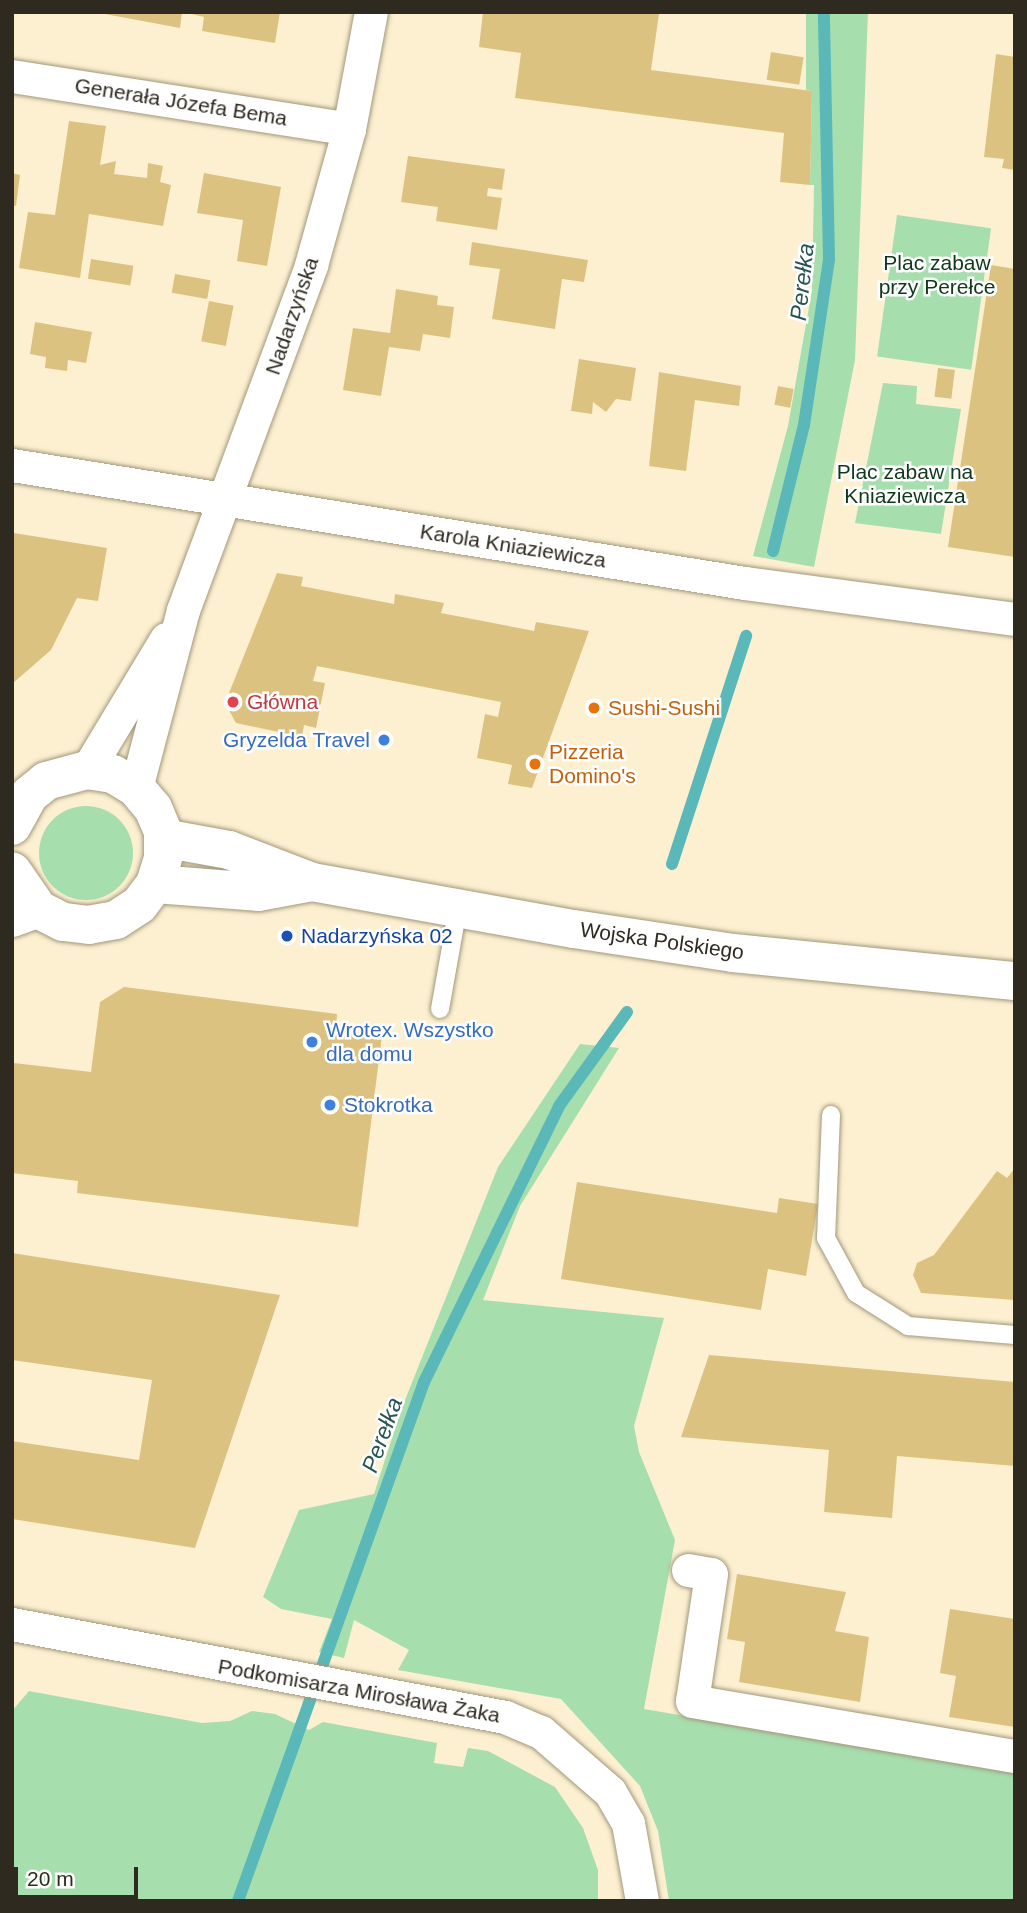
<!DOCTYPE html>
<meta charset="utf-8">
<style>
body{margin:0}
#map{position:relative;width:1027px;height:1913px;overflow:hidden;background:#fcf0d1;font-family:Helvetica,sans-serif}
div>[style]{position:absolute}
.green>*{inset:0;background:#a7deae;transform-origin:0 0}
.round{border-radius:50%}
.stream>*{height:12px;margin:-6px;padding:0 6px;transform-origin:6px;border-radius:6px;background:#5ab8b8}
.building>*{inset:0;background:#dcc280;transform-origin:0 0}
.roads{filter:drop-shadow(0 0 2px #a2977b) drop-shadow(0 0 2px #a2977b)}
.service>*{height:18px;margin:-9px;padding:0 9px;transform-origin:9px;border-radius:9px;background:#fff}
.minor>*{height:33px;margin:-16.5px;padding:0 16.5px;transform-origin:16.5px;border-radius:16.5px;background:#fff}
.tertiary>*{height:38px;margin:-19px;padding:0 19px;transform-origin:19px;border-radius:19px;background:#fff}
.dots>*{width:19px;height:19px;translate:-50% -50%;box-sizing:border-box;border:4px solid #fefefe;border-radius:50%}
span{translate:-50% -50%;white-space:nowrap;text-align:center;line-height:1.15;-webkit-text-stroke:5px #fefefe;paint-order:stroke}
.street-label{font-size:21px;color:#2f2a1f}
.park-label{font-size:21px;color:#0f3919}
.health-label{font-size:21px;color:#be3a42}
.left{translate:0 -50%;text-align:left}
.food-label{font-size:21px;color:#c56008}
.shop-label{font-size:21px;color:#366cbe}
.right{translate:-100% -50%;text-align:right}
.transit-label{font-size:21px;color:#164399}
.water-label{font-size:23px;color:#285353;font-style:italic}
.frame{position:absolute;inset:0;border:14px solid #2f2a1f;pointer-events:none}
.scale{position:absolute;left:14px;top:1867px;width:124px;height:32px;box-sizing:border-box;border:4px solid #2f2a1f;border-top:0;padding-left:9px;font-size:21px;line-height:24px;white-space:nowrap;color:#2f2a1f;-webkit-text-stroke:5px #fefefe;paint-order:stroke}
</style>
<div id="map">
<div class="green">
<div style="clip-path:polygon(806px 12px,868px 12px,855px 360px,814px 567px,753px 556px,788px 426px,812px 290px,814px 185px,810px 185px,812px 91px,806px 90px)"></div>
<div style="left:897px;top:215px;width:95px;height:143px;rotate:8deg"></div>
<div style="clip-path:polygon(883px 383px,917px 386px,916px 404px,961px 409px,941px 534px,855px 523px)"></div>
<div class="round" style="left:39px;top:806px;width:94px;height:94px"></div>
<div style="clip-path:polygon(580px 1044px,619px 1048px,520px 1206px,483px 1300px,664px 1318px,634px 1426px,639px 1452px,675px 1540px,644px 1709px,1015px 1772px,1015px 1901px,669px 1901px,658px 1831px,640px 1786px,561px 1699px,398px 1670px,409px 1650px,354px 1620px,344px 1658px,319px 1652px,332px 1619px,281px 1609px,263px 1597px,299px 1510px,374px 1494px,401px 1410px,498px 1167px)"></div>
<div style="clip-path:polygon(29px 1691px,202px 1723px,230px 1721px,252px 1711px,275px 1714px,309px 1730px,323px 1722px,437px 1743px,434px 1763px,463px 1767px,468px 1748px,488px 1751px,555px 1787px,583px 1828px,598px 1870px,598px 1901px,12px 1901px,12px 1711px)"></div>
</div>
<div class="stream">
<div style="left:773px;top:551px;width:130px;rotate:-76.2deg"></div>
<div style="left:804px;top:425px;width:168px;rotate:-81.4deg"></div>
<div style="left:829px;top:259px;width:247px;rotate:-91.2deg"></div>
<div style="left:672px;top:864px;width:240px;rotate:-72deg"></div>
<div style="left:238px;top:1901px;width:551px;rotate:-70.28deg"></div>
<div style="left:424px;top:1382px;width:307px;rotate:-63.9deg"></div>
<div style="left:559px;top:1106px;width:116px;rotate:-54.1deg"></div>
</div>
<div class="building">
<div style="clip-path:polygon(94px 12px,182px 12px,180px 28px)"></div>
<div style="clip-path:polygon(183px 12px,280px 12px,275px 43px,202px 31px,204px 17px)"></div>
<div style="clip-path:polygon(483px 12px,659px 14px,651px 70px,812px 91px,810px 185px,780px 182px,784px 133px,515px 98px,521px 53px,479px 47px)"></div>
<div style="left:771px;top:52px;width:33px;height:28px;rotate:9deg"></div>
<div style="clip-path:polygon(996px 54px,1015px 57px,1015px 170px,1002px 168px,1004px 159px,984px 157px)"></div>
<div style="clip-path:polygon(69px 121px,106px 126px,100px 165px,116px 161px,114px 174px,147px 178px,148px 163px,163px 166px,160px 182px,171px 185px,163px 226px,89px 214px,80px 278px,19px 268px,28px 212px,55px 215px)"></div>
<div style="clip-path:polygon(408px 156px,505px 169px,502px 190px,488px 188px,487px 196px,502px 198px,497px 230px,436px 221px,438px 207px,401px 202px)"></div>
<div style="clip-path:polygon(12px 173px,20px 175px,16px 206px,12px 205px)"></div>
<div style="clip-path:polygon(204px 173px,281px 187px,267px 266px,237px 261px,243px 220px,197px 213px)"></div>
<div style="clip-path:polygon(472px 242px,588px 260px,584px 282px,562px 279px,555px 329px,492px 319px,500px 269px,469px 265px)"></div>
<div style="left:91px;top:259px;width:43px;height:20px;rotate:9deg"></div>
<div style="clip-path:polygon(991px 265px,1015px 269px,1015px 557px,948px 547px)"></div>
<div style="left:175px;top:274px;width:36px;height:19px;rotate:10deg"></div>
<div style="clip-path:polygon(396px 289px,438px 296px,437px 305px,454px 307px,450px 338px,423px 334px,420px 351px,389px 347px,381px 396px,343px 390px,353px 328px,390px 333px)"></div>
<div style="left:209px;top:301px;width:25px;height:41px;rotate:11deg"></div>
<div style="clip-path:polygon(35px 322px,92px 332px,86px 363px,68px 360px,67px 371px,45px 368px,46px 357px,30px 354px)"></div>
<div style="clip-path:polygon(579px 359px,636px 368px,631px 401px,616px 399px,606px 412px,593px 402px,592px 414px,571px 411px)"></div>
<div style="left:938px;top:368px;width:17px;height:29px;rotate:7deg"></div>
<div style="clip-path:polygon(659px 372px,741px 386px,739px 406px,695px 400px,686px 471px,649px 466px)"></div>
<div style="left:778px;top:386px;width:16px;height:19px;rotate:11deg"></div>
<div style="clip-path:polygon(14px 533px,107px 548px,98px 601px,77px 598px,51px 650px,12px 684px)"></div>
<div style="clip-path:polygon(277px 573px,303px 577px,301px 586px,394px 604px,395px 594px,444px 603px,441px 613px,534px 631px,536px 622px,589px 631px,532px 788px,508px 784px,512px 765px,477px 758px,485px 714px,498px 717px,501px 702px,317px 666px,313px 681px,325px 683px,316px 728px,304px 725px,302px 737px,236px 723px,225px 703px)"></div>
<div style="clip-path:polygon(124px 987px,337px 1014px,336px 1030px,382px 1035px,358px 1227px,77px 1193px,78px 1181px,12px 1173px,14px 1063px,91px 1072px,100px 1002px)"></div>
<div style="clip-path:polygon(1015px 1168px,1015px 1300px,921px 1293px,913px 1275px,917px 1263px,934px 1255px,997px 1171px,1007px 1178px)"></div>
<div style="clip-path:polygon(577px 1182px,777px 1213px,779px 1198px,818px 1204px,806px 1276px,768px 1269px,761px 1310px,561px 1279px)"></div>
<div style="clip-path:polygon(12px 1253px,280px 1295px,195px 1548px,12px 1519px,12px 1441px,139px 1460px,152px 1380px,12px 1360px)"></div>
<div style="clip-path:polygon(709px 1355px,1015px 1382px,1015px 1466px,897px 1456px,892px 1518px,824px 1512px,829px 1450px,681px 1437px)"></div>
<div style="clip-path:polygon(737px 1574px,846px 1592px,835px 1631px,869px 1637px,860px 1702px,739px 1682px,745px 1642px,727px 1639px)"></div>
<div style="clip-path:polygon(950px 1609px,1015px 1619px,1015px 1727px,949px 1717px,956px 1676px,940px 1673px)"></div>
</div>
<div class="roads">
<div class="service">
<div style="left:440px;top:1009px;width:103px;rotate:-79.9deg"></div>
<div style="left:831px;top:1115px;width:123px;rotate:92.3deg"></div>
<div style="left:826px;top:1238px;width:63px;rotate:61.4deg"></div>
<div style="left:856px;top:1293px;width:62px;rotate:32.4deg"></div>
<div style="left:908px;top:1326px;width:107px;rotate:4.8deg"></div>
</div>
<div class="minor">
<div style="left:12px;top:76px;width:341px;rotate:8.9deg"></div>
<div style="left:12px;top:465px;width:742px;rotate:9.15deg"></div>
<div style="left:745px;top:583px;width:272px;rotate:7.6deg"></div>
<div style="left:87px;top:770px;width:153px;rotate:-58.9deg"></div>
<div style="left:136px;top:788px;width:184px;rotate:-75.2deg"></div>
<div style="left:183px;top:610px;width:368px;rotate:-69.6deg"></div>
<div style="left:311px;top:265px;width:141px;rotate:-74.4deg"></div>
<div style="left:349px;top:129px;width:119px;rotate:-79.4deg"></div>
<div style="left:12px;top:920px;width:29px;rotate:-20deg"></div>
<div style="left:688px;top:1570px;width:23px;rotate:10deg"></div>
<div style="left:711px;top:1574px;width:128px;rotate:98.5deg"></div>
<div style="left:692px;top:1701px;width:328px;rotate:9.7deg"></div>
<div style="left:12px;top:1624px;width:502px;rotate:10.68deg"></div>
<div style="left:505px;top:1717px;width:39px;rotate:23deg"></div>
<div style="left:541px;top:1732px;width:91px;rotate:41deg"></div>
<div style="left:610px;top:1792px;width:36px;rotate:60deg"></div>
<div style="left:628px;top:1823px;width:79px;rotate:79.8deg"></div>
</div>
<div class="tertiary">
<div style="left:12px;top:826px;width:35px;rotate:-61deg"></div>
<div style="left:29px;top:795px;width:22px;rotate:-39deg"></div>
<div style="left:46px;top:781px;width:42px;rotate:-15deg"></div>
<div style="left:87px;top:770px;width:26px;rotate:9deg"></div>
<div style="left:113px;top:774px;width:27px;rotate:31deg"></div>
<div style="left:136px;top:788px;width:26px;rotate:50deg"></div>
<div style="left:153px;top:808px;width:26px;rotate:67deg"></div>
<div style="left:163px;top:832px;width:26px;rotate:90deg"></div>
<div style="left:163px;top:858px;width:27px;rotate:107deg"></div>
<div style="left:155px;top:884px;width:26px;rotate:127deg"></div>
<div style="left:139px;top:905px;width:27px;rotate:147deg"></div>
<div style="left:116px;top:920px;width:27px;rotate:170deg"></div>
<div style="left:89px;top:925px;width:26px;rotate:-173deg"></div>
<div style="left:63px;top:922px;width:27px;rotate:-153deg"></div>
<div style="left:39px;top:910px;width:47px;rotate:-124.7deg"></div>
<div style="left:163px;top:838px;width:67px;rotate:10.3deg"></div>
<div style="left:229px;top:850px;width:89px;rotate:21.1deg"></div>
<div style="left:312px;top:882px;width:266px;rotate:10.2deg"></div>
<div style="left:574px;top:929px;width:161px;rotate:8.6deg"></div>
<div style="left:733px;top:953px;width:283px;rotate:5.7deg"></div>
<div style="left:155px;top:884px;width:103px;rotate:4.4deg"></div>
<div style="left:258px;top:892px;width:55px;rotate:-10.5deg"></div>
</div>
</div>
<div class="dots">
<div style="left:233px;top:702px;background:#e0444e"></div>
<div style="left:594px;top:708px;background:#e8710a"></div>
<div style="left:384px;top:740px;background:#3f7fe0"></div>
<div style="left:535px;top:764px;background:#e8710a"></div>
<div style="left:287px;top:936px;background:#1a4fb4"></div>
<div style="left:312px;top:1042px;background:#3f7fe0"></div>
<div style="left:330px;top:1105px;background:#3f7fe0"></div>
</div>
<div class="street-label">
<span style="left:181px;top:102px;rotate:9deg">Generała Józefa Bema</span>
<span style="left:292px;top:316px;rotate:-71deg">Nadarzyńska</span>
<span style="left:513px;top:546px;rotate:9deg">Karola Kniaziewicza</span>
<span style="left:662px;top:941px;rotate:8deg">Wojska Polskiego</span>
<span style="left:359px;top:1691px;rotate:10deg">Podkomisarza Mirosława Żaka</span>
</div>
<div class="park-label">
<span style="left:937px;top:275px">Plac zabaw<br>przy Perełce</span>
<span style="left:905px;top:484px">Plac zabaw na<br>Kniaziewicza</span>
</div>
<div class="health-label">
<span class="left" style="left:247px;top:702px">Główna</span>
</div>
<div class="food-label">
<span class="left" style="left:608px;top:708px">Sushi-Sushi</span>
<span class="left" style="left:549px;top:764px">Pizzeria<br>Domino's</span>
</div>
<div class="shop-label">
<span class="right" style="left:370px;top:740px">Gryzelda Travel</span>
<span class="left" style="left:326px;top:1042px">Wrotex. Wszystko<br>dla domu</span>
<span class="left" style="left:344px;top:1105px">Stokrotka</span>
</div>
<div class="transit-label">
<span class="left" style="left:301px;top:936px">Nadarzyńska 02</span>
</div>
<div class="water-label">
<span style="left:802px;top:282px;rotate:-84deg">Perełka</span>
<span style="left:382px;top:1435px;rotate:-70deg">Perełka</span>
</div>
<div class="frame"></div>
<div class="scale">20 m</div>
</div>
